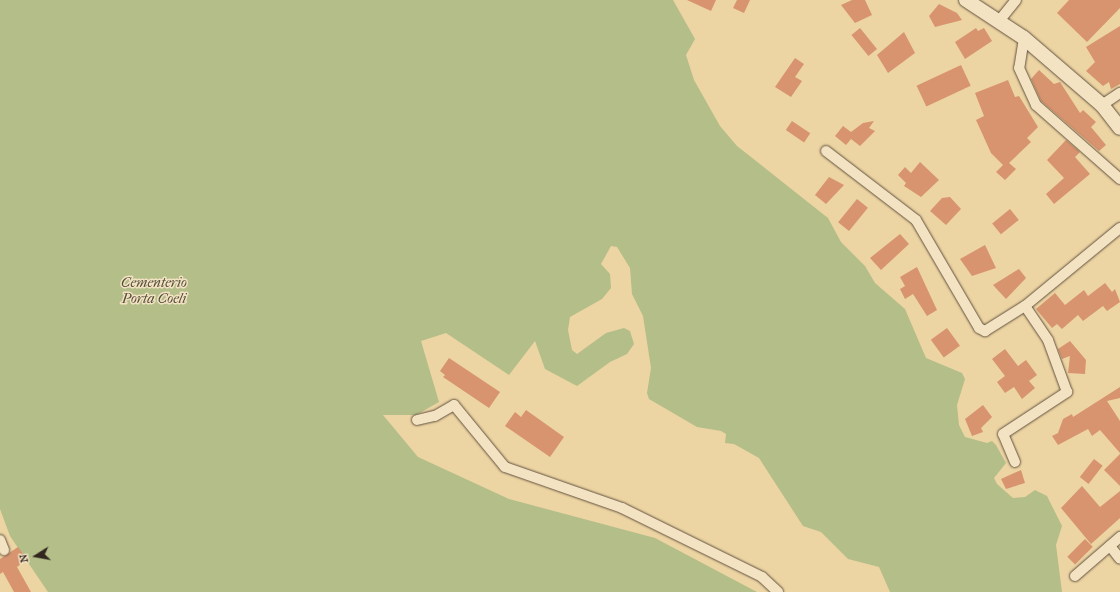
<!DOCTYPE html>
<style>
body{margin:0}
#map{position:relative;width:1120px;height:592px;overflow:hidden;background:#edd4a3;font-family:"IM FELL French Canon",serif}
div>[style]{position:absolute}
.green>*{inset:0;background:#b3be89}
.building>*{inset:0;background:#d7946e;transform-origin:0 0}
.roads{filter:drop-shadow(0 0 1px #61523f) drop-shadow(0 0 1px #61523f)}
.street>*{height:10px;margin:-5px;padding:0 5px;transform-origin:5px;border-radius:5px;background:#f3e3c3}
.secondary>*{height:14px;margin:-7px;padding:0 7px;transform-origin:7px;border-radius:7px;background:#f3e3c3}
span{translate:-50% -50%;white-space:nowrap;text-align:center;line-height:1.15;-webkit-text-stroke:3px #f3e3c3;paint-order:stroke}
.park-label{font-size:14px;color:#524c39;font-style:italic}
.north{position:absolute;left:16px;top:536px;width:40px;height:40px;-webkit-text-stroke:3px #f3e3c3;paint-order:stroke;rotate:259deg;font-size:11px;font-weight:700;line-height:16px;text-align:center;color:#32261e}
.north::after{content:'';display:block;margin:auto;width:14px;height:18px;background:#32261e;clip-path:polygon(50% 0,100% 100%,50% 72%,0 100%)}
</style>
<div id="map">
<div class="green">
<div style="clip-path:polygon(0 0,673px 0,695px 39px,686px 55px,694px 80px,720px 126px,737px 146px,828px 218px,841px 242px,865px 266px,875px 283px,905px 309px,926px 358px,962px 373px,965px 379px,957px 405px,959px 425px,965px 437px,987px 443px,992px 441px,996px 445px,1006px 463px,994px 478px,997px 484px,1013px 498px,1025px 497px,1035px 490px,1047px 496px,1062px 526px,1056px 545px,1062px 592px,890px 592px,879px 567px,848px 559px,821px 532px,803px 526px,759px 458px,734px 444px,725px 443px,726px 434px,721px 431px,697px 427px,649px 399px,647px 393px,651px 368px,643px 316px,632px 294px,630px 268px,617px 247px,611px 246px,601px 264px,610px 274px,611px 288px,602px 299px,570px 317px,568px 330px,572px 350px,577px 354px,606px 333px,624px 328px,630px 331px,634px 344px,627px 354px,610px 362px,577px 386px,545px 369px,535px 341px,509px 375px,446px 333px,421px 341px,439px 402px,416px 415px,383px 415px,418px 457px,509px 499px,655px 538px,757px 592px,48px 592px,10px 536px,0 509px)"></div>
</div>
<div class="building">
<div style="clip-path:polygon(687px 0,716px 0,711px 11px)"></div>
<div style="clip-path:polygon(737px 0,750px 0,744px 13px,733px 8px)"></div>
<div style="clip-path:polygon(852px 0,865px 0,872px 15px,855px 23px,841px 5px)"></div>
<div style="clip-path:polygon(1069px 0,1120px 0,1120px 8px,1087px 42px,1057px 13px)"></div>
<div style="clip-path:polygon(939px 4px,957px 13px,962px 20px,935px 27px,929px 16px)"></div>
<div style="clip-path:polygon(1120px 26px,1120px 84px,1111px 89px,1109px 82px,1103px 86px,1086px 71px,1095px 62px,1086px 47px)"></div>
<div style="left:860px;top:28px;width:27px;height:11px;rotate:51deg"></div>
<div style="clip-path:polygon(976px 28px,978px 31px,984px 28px,992px 41px,965px 59px,955px 42px)"></div>
<div style="clip-path:polygon(904px 32px,915px 53px,888px 73px,877px 55px)"></div>
<div style="clip-path:polygon(795px 58px,804px 64px,795px 77px,802px 81px,791px 97px,775px 87px)"></div>
<div style="left:961px;top:65px;width:23px;height:49px;rotate:65deg"></div>
<div style="clip-path:polygon(1039px 70px,1054px 84px,1060px 82px,1080px 113px,1083px 110px,1096px 122px,1091px 127px,1106px 145px,1099px 151px,1041px 101px,1031px 79px)"></div>
<div style="clip-path:polygon(1008px 80px,1015px 97px,1019px 96px,1038px 127px,1027px 138px,1031px 142px,1009px 163px,1016px 169px,1005px 180px,996px 172px,1003px 165px,991px 153px,976px 120px,984px 116px,975px 93px)"></div>
<div style="left:792px;top:121px;width:22px;height:11px;rotate:34deg"></div>
<div style="clip-path:polygon(874px 121px,869px 128px,875px 131px,860px 146px,851px 139px,846px 145px,835px 136px,843px 126px,851px 132px,863px 123px)"></div>
<div style="clip-path:polygon(1066px 140px,1080px 152px,1075px 157px,1090px 174px,1054px 204px,1046px 194px,1064px 178px,1047px 160px)"></div>
<div style="clip-path:polygon(920px 162px,939px 180px,921px 197px,904px 186px,906px 183px,898px 175px,905px 167px,911px 173px)"></div>
<div style="clip-path:polygon(829px 177px,844px 185px,826px 204px,815px 195px)"></div>
<div style="clip-path:polygon(950px 197px,961px 209px,946px 225px,930px 211px,942px 198px)"></div>
<div style="left:857px;top:199px;width:14px;height:30px;rotate:39deg"></div>
<div style="left:1010px;top:209px;width:14px;height:23px;rotate:51deg"></div>
<div style="clip-path:polygon(900px 234px,909px 244px,881px 270px,870px 258px)"></div>
<div style="clip-path:polygon(985px 245px,996px 268px,972px 276px,960px 259px)"></div>
<div style="clip-path:polygon(917px 267px,937px 310px,927px 316px,913px 294px,905px 299px,900px 289px,905px 286px,900px 277px)"></div>
<div style="clip-path:polygon(1019px 269px,1026px 278px,1006px 299px,993px 285px)"></div>
<div style="clip-path:polygon(1105px 283px,1112px 292px,1115px 289px,1120px 302px,1107px 311px,1103px 306px,1083px 321px,1078px 315px,1062px 329px,1057px 324px,1052px 328px,1036px 309px,1055px 293px,1065px 305px,1084px 290px,1088px 296px)"></div>
<div style="left:947px;top:328px;width:22px;height:20px;rotate:54deg"></div>
<div style="clip-path:polygon(1070px 341px,1086px 360px,1085px 374px,1068px 373px,1070px 356px,1062px 359px,1058px 349px)"></div>
<div style="clip-path:polygon(1005px 349px,1018px 366px,1026px 360px,1037px 375px,1029px 381px,1035px 388px,1022px 399px,1014px 387px,1005px 393px,997px 382px,1005px 376px,992px 359px)"></div>
<div style="clip-path:polygon(449px 358px,500px 392px,489px 408px,443px 377px,445px 375px,440px 371px)"></div>
<div style="clip-path:polygon(1120px 387px,1120px 398px,1107px 401px,1120px 421px,1120px 453px,1100px 430px,1092px 436px,1088px 429px,1058px 445px,1052px 436px,1058px 433px,1063px 419px,1072px 414px,1073px 417px)"></div>
<div style="clip-path:polygon(983px 405px,992px 417px,981px 428px,983px 432px,972px 436px,965px 419px)"></div>
<div style="clip-path:polygon(526px 410px,564px 437px,550px 457px,505px 426px,515px 412px,521px 417px)"></div>
<div style="clip-path:polygon(1120px 454px,1120px 486px,1104px 470px)"></div>
<div style="left:1094px;top:459px;width:11px;height:23px;rotate:38deg"></div>
<div style="clip-path:polygon(1021px 470px,1025px 483px,1006px 489px,1001px 479px)"></div>
<div style="clip-path:polygon(1082px 486px,1100px 507px,1120px 491px,1120px 518px,1091px 544px,1061px 508px)"></div>
<div style="left:1085px;top:539px;width:11px;height:25px;rotate:45deg"></div>
<div style="clip-path:polygon(18px 547px,27px 559px,17px 567px,31px 592px,14px 592px,3px 572px,0 574px,0 559px)"></div>
</div>
<div class="roads">
<div class="street">
<div style="left:999px;top:21px;width:27px;rotate:-51deg"></div>
<div style="left:1024px;top:38px;width:30px;rotate:99deg"></div>
<div style="left:1019px;top:68px;width:41px;rotate:65.3deg"></div>
<div style="left:1036px;top:105px;width:112px;rotate:41.4deg"></div>
<div style="left:1102px;top:105px;width:22px;rotate:-34deg"></div>
<div style="left:826px;top:151px;width:113px;rotate:37.5deg"></div>
<div style="left:916px;top:220px;width:125px;rotate:59.7deg"></div>
<div style="left:979px;top:328px;width:7px;rotate:27deg"></div>
<div style="left:985px;top:331px;width:47px;rotate:-32deg"></div>
<div style="left:1025px;top:306px;width:123px;rotate:-39.4deg"></div>
<div style="left:417px;top:420px;width:18px;rotate:-13deg"></div>
<div style="left:435px;top:416px;width:22px;rotate:-30deg"></div>
<div style="left:454px;top:405px;width:80px;rotate:50.6deg"></div>
<div style="left:505px;top:467px;width:124px;rotate:19.3deg"></div>
<div style="left:622px;top:508px;width:156px;rotate:26.2deg"></div>
<div style="left:762px;top:577px;width:22px;rotate:43deg"></div>
<div style="left:1015px;top:462px;width:30px;rotate:-113deg"></div>
<div style="left:1003px;top:434px;width:77px;rotate:-33.3deg"></div>
<div style="left:1067px;top:392px;width:55px;rotate:-110.1deg"></div>
<div style="left:1048px;top:340px;width:41px;rotate:-124.1deg"></div>
<div style="left:0;top:540px;width:11px;rotate:68deg"></div>
<div style="left:1110px;top:546px;width:16px;rotate:52deg"></div>
<div style="left:1075px;top:576px;width:60px;rotate:-40.9deg"></div>
</div>
<div class="secondary">
<div style="left:966px;top:0;width:69px;rotate:33.2deg"></div>
<div style="left:1024px;top:38px;width:103px;rotate:40.7deg"></div>
<div style="left:1102px;top:105px;width:29px;rotate:52deg"></div>
</div>
</div>
<div class="park-label">
<span style="left:154px;top:291px">Cementerio<br>Porta Coeli</span>
</div>
<div class="north">N</div>
</div>
